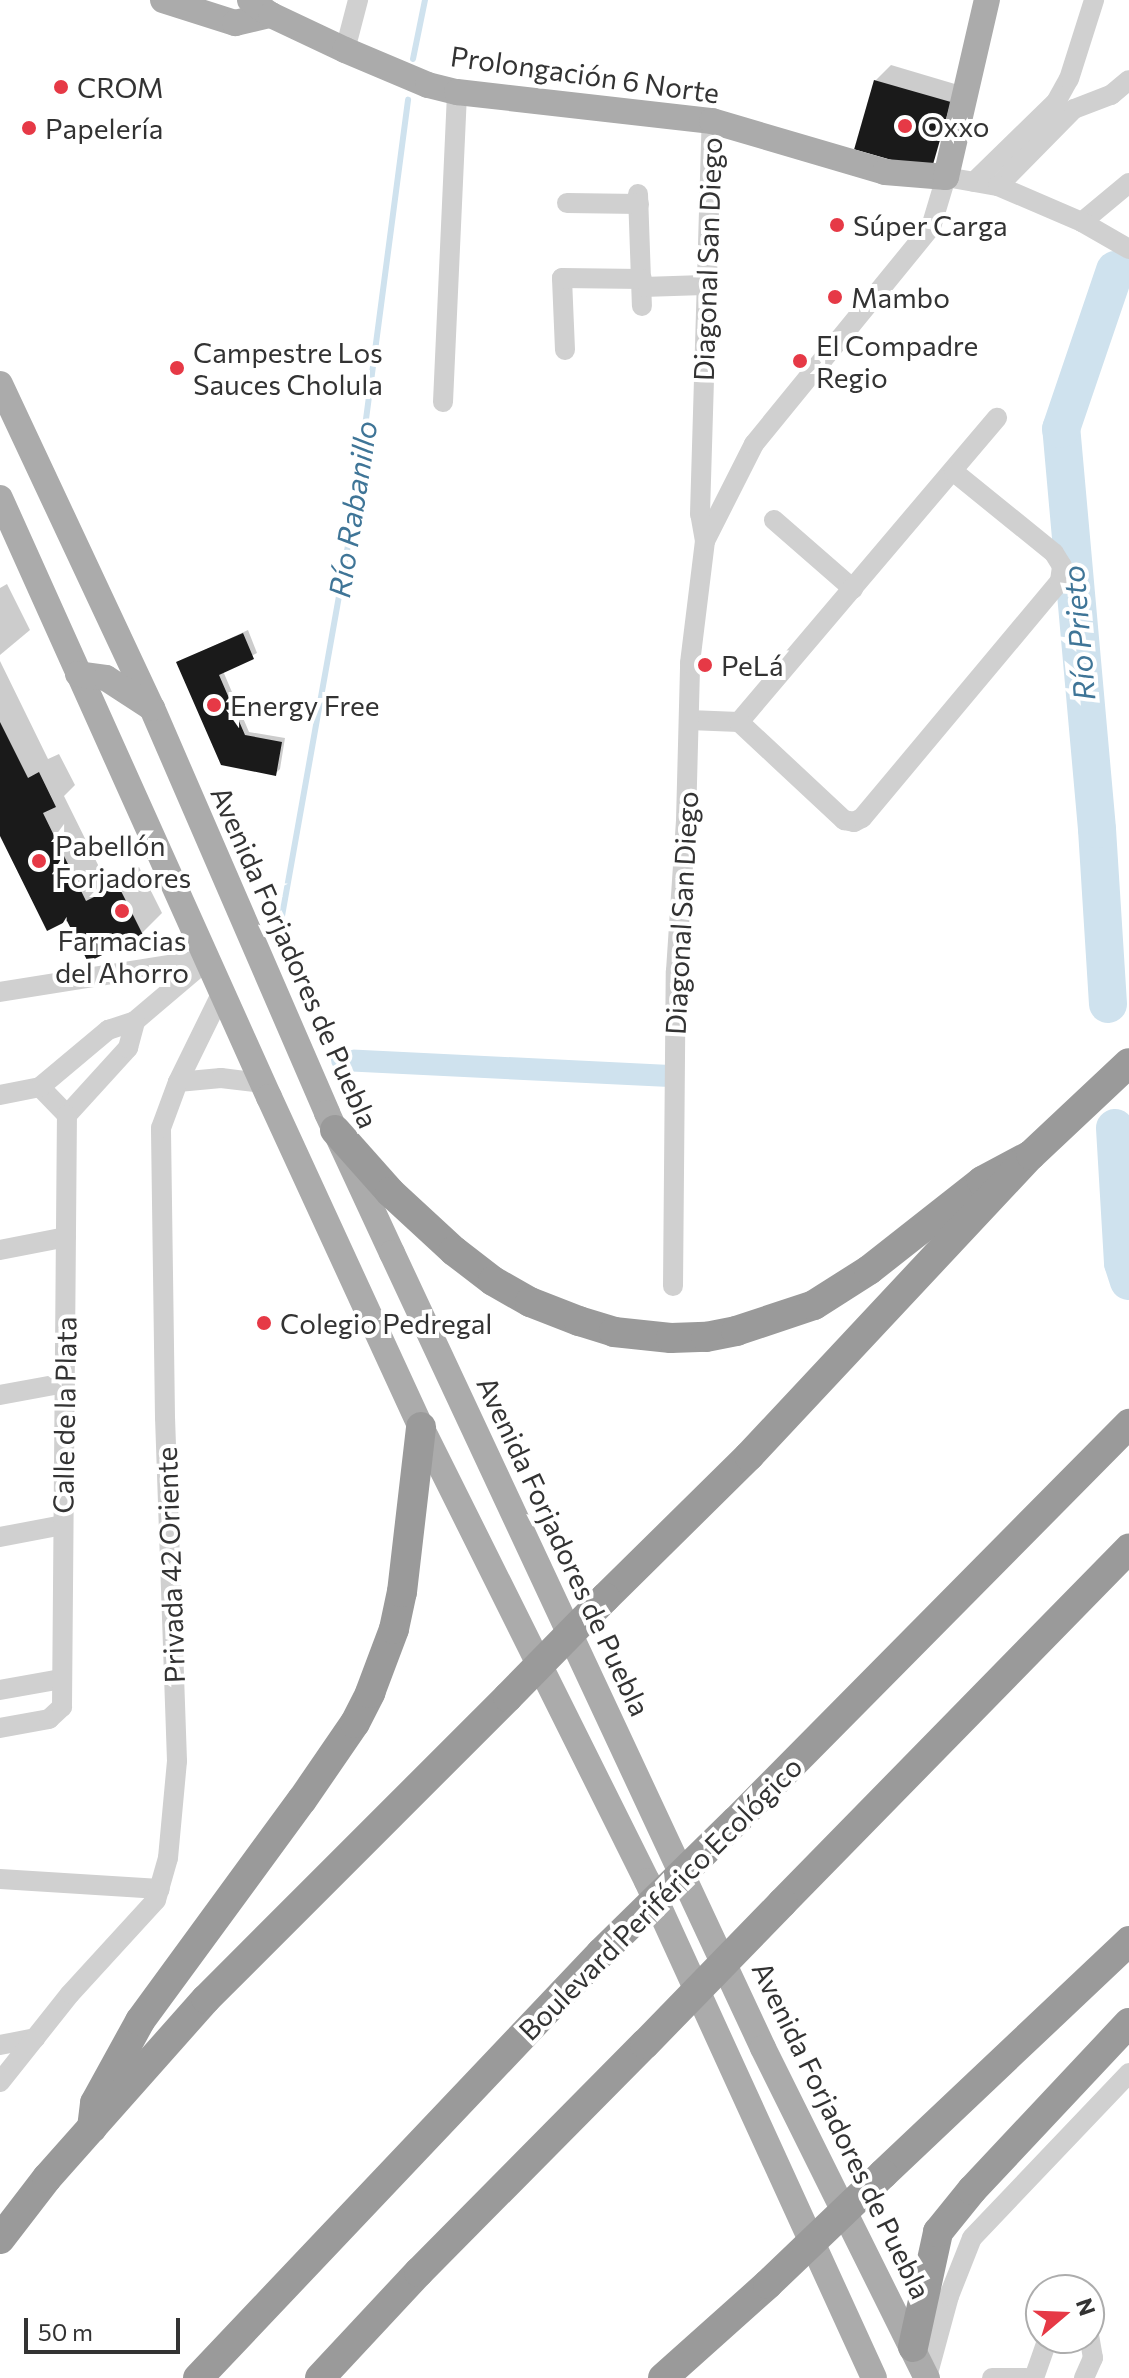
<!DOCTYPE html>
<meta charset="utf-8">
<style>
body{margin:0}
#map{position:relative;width:1129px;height:2378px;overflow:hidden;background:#fff;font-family:Commissioner,sans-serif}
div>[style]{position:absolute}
.shadow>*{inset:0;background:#0003}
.stream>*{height:6px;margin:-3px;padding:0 3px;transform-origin:3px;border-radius:3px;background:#cfe2ee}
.canal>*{height:22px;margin:-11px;padding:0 11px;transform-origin:11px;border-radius:11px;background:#cfe2ee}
.river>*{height:38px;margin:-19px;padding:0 19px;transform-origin:19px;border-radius:19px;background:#cfe2ee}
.building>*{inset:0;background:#1a1a1a;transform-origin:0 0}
.minor>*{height:20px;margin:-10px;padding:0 10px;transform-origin:10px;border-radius:10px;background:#d0d0d0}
.major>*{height:26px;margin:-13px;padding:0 13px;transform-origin:13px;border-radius:13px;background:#ababab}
.highway>*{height:30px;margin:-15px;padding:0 15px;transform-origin:15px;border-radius:15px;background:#9a9a9a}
.highway-bridge>*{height:30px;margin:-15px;padding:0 15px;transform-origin:15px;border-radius:15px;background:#9a9a9a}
.dots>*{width:22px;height:22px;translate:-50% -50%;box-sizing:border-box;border:4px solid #fff;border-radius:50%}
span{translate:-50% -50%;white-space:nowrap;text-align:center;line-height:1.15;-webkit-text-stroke:8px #fff;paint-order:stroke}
.street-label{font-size:28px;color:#333}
.poi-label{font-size:28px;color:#333}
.left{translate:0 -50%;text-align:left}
.water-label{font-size:30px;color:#3f7597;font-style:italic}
.north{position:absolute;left:1025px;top:2274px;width:80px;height:80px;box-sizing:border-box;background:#fff;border:2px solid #adadad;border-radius:50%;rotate:71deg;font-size:22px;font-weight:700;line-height:32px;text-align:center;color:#333}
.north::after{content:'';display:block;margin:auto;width:28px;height:36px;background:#e63946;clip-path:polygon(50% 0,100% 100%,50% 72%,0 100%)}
.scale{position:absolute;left:24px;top:2318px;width:156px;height:36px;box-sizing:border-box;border:4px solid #333;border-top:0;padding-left:10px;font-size:24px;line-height:28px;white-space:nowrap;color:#333;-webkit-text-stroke:6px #fff;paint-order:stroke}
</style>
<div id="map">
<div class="shadow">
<div style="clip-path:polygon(891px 65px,965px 87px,950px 150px,875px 81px)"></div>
<div style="clip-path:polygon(7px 584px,30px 630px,0 655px,0 588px)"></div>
<div style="clip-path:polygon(248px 630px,257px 653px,223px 671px,249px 732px,285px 738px,280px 769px,275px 774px,179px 662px)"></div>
<div style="clip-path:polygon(0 661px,48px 759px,59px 754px,75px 785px,64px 796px,107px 883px,139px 867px,162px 913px,142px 933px,68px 918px,0 831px)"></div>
</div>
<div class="stream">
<div style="left:413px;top:59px;width:60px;rotate:-78.5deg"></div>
<div style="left:282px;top:916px;width:404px;rotate:-79.9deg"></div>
<div style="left:353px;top:518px;width:422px;rotate:-82.5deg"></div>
</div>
<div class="canal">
<div style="left:342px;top:1060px;width:323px;rotate:2.8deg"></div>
</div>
<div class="river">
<div style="left:1108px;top:1004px;width:175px;rotate:-93.6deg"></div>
<div style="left:1097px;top:829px;width:402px;rotate:-95.1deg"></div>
<div style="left:1061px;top:429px;width:168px;rotate:-71.2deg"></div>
<div style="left:1115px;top:1128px;width:135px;rotate:86.6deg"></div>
<div style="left:1123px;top:1263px;width:19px;rotate:72deg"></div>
</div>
<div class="building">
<div style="left:874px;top:80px;width:80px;height:72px;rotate:16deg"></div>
<div style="clip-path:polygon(243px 633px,254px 659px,219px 675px,245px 735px,282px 742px,276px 776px,221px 765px,176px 662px)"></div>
<div style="clip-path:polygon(0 722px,28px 778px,39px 772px,56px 807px,43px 813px,86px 901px,118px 885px,143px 935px,88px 962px,67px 921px,47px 931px,0 836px)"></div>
</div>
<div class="minor">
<div style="left:345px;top:50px;width:52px;rotate:-75.4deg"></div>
<div style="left:974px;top:182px;width:115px;rotate:-44.3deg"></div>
<div style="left:1056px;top:102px;width:26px;rotate:-61deg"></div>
<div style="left:1069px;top:79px;width:83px;rotate:-72.4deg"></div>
<div style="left:998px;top:186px;width:108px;rotate:-45.4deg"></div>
<div style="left:1074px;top:109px;width:40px;rotate:-21deg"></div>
<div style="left:1111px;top:95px;width:23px;rotate:-40deg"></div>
<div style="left:638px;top:194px;width:112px;rotate:88deg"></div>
<div style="left:567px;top:203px;width:72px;rotate:0.8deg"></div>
<div style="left:1082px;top:222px;width:61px;rotate:-39.7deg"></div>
<div style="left:643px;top:287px;width:61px;rotate:-1.9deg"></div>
<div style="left:565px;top:350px;width:72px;rotate:-92.4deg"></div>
<div style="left:562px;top:278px;width:80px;rotate:0.7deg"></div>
<div style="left:443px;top:402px;width:310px;rotate:-87.4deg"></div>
<div style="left:774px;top:520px;width:105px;rotate:41.1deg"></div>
<div style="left:705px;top:541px;width:109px;rotate:-63.2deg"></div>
<div style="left:754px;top:444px;width:280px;rotate:-50.8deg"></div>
<div style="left:931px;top:227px;width:52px;rotate:-73.3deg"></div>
<div style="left:946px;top:177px;width:53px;rotate:9.8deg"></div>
<div style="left:998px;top:186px;width:91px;rotate:23.2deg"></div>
<div style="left:1082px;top:222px;width:54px;rotate:29.9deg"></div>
<div style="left:689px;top:720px;width:50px;rotate:2.3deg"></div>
<div style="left:739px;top:722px;width:399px;rotate:-49.7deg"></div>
<div style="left:739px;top:722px;width:144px;rotate:43deg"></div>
<div style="left:844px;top:820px;width:10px;rotate:11deg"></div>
<div style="left:854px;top:822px;width:9px;rotate:-27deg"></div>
<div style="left:862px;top:818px;width:309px;rotate:-50.1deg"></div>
<div style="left:1060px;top:581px;width:15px;rotate:-82deg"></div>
<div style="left:1062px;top:566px;width:15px;rotate:-122deg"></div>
<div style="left:1054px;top:553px;width:129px;rotate:-141deg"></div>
<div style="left:0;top:992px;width:208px;rotate:-9.1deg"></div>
<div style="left:178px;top:1082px;width:43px;rotate:-5.3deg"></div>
<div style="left:221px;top:1078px;width:41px;rotate:7deg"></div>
<div style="left:40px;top:1087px;width:39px;rotate:46deg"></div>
<div style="left:0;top:1095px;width:41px;rotate:-11.3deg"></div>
<div style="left:40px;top:1087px;width:89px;rotate:-40deg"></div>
<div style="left:108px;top:1030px;width:28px;rotate:-18deg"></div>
<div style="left:135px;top:1021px;width:96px;rotate:-40.3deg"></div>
<div style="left:67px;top:1115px;width:91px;rotate:-47.7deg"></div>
<div style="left:128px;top:1048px;width:28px;rotate:-75deg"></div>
<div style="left:0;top:1250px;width:67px;rotate:-11.1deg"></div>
<div style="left:673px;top:1286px;width:315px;rotate:-89.5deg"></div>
<div style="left:676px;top:971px;width:150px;rotate:-86.2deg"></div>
<div style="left:686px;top:821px;width:158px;rotate:-88.5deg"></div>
<div style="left:690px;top:663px;width:123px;rotate:-83deg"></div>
<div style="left:705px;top:541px;width:27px;rotate:-100deg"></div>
<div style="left:700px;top:514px;width:393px;rotate:-88.3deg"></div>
<div style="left:0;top:1395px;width:66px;rotate:-10.5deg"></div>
<div style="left:0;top:1537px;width:64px;rotate:-10.8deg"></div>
<div style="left:0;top:1690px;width:63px;rotate:-10.1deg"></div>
<div style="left:0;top:1728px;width:50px;rotate:-10.4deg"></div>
<div style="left:49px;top:1719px;width:18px;rotate:-43deg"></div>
<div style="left:62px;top:1707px;width:592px;rotate:-89.52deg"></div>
<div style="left:0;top:1879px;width:160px;rotate:3.6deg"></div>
<div style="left:0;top:2045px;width:36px;rotate:-11deg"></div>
<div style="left:0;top:2082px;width:112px;rotate:-51.5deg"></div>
<div style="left:70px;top:1994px;width:127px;rotate:-47.5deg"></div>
<div style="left:156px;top:1900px;width:44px;rotate:-74.1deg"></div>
<div style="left:168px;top:1858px;width:97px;rotate:-84.7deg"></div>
<div style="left:177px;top:1761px;width:344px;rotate:-92deg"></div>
<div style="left:165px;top:1417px;width:289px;rotate:-90.8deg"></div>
<div style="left:161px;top:1128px;width:49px;rotate:-69.7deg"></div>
<div style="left:178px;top:1082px;width:100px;rotate:-63.9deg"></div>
<div style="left:927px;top:2377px;width:84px;rotate:-74.8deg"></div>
<div style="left:949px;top:2296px;width:62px;rotate:-68.4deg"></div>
<div style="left:972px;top:2238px;width:228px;rotate:-46.4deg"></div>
<div style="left:992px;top:2378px;width:34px"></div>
<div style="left:1034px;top:2378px;width:42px;rotate:-70.7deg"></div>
<div style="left:1084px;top:2378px;width:22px;rotate:-66deg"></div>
<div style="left:1093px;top:2358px;width:23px;rotate:-100deg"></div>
</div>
<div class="major">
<div style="left:163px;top:0;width:76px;rotate:17.7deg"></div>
<div style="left:235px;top:23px;width:37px;rotate:-13deg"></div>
<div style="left:250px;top:0;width:26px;rotate:36deg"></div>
<div style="left:271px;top:15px;width:82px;rotate:25.3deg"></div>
<div style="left:345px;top:50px;width:90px;rotate:22.9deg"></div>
<div style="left:428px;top:85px;width:30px;rotate:14deg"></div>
<div style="left:457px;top:92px;width:257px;rotate:6.5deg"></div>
<div style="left:712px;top:121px;width:180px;rotate:16.4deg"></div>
<div style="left:885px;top:172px;width:61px;rotate:4.7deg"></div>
<div style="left:946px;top:177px;width:182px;rotate:-77deg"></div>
<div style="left:0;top:384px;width:358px;rotate:64.9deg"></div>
<div style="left:152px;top:708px;width:441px;rotate:66.6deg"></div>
<div style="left:327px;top:1113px;width:154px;rotate:65.1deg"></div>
<div style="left:392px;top:1253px;width:877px;rotate:64.98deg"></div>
<div style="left:763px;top:2048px;width:369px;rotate:63.6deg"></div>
<div style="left:0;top:498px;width:657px;rotate:65.82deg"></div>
<div style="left:269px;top:1097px;width:363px;rotate:65.3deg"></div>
<div style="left:421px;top:1427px;width:507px;rotate:63.54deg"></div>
<div style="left:647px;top:1881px;width:546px;rotate:65.45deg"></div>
<div style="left:78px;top:674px;width:28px;rotate:8deg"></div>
<div style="left:106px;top:678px;width:55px;rotate:33.1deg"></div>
</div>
<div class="highway">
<div style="left:335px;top:1130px;width:83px;rotate:48.4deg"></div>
<div style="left:390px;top:1192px;width:87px;rotate:42.7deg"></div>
<div style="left:454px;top:1251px;width:49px;rotate:37.6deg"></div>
<div style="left:493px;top:1281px;width:43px;rotate:29.6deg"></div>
<div style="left:530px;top:1302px;width:53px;rotate:21.2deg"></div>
<div style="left:579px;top:1321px;width:37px;rotate:17deg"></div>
<div style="left:614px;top:1332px;width:57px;rotate:6deg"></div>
<div style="left:671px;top:1338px;width:35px;rotate:-2deg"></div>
<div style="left:706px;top:1337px;width:31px;rotate:-11deg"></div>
<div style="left:736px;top:1331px;width:82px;rotate:-18.4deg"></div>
<div style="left:814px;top:1305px;width:65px;rotate:-32.5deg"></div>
<div style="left:869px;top:1270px;width:144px;rotate:-38.2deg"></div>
<div style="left:982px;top:1181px;width:55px;rotate:-28deg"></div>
<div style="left:605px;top:1598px;width:202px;rotate:-44.6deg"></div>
<div style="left:749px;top:1456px;width:412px;rotate:-46.9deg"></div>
<div style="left:1031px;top:1155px;width:134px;rotate:-43.2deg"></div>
<div style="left:736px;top:1821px;width:559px;rotate:-45.29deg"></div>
<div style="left:782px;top:1903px;width:496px;rotate:-45.6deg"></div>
<div style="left:92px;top:2128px;width:25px;rotate:-83deg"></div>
<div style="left:95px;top:2103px;width:94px;rotate:-61.2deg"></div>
<div style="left:140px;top:2021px;width:274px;rotate:-53.8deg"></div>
<div style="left:302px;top:1800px;width:93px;rotate:-55.5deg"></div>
<div style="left:355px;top:1723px;width:34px;rotate:-63deg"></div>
<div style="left:370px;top:1693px;width:68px;rotate:-69.4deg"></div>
<div style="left:394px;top:1629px;width:38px;rotate:-78deg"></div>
<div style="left:402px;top:1592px;width:166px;rotate:-83.4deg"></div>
<div style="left:883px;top:2174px;width:339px;rotate:-43.4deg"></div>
<div style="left:0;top:2239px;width:77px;rotate:-52.4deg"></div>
<div style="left:47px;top:2178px;width:239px;rotate:-48.4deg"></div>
<div style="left:206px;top:1999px;width:427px;rotate:-45deg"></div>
<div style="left:913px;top:2347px;width:118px;rotate:-77.7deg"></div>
<div style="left:938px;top:2232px;width:54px;rotate:-51deg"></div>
<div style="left:972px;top:2190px;width:229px;rotate:-46.8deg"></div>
<div style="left:198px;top:2378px;width:586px;rotate:-46.52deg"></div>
<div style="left:320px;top:2378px;width:145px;rotate:-47deg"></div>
<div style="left:419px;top:2272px;width:321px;rotate:-45.3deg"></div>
<div style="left:663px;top:2378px;width:141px;rotate:-41.8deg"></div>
</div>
<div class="highway-bridge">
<div style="left:508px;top:1697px;width:139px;rotate:-45.6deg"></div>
<div style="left:601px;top:1953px;width:189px;rotate:-44.4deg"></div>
<div style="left:645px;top:2044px;width:197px;rotate:-45.8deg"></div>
<div style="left:768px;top:2284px;width:159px;rotate:-43.7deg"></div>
</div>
<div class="dots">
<div style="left:61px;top:87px;background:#e63946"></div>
<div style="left:905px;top:126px;background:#e63946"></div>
<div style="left:29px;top:128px;background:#e63946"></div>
<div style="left:837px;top:225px;background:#e63946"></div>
<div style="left:835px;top:297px;background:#e63946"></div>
<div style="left:800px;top:361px;background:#e63946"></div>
<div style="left:177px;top:368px;background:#e63946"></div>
<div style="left:705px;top:665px;background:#e63946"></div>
<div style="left:214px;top:705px;background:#e63946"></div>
<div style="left:39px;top:861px;background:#e63946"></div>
<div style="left:122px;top:911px;background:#e63946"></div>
<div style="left:264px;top:1323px;background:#e63946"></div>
</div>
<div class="street-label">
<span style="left:585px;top:74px;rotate:8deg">Prolongación 6 Norte</span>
<span style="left:707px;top:259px;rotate:-88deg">Diagonal San Diego</span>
<span style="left:681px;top:913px;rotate:-87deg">Diagonal San Diego</span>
<span style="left:295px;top:957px;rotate:66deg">Avenida Forjadores de Puebla</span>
<span style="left:64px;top:1415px;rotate:-89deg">Calle de la Plata</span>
<span style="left:564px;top:1546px;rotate:65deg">Avenida Forjadores de Puebla</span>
<span style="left:170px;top:1565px;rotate:-92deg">Privada 42 Oriente</span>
<span style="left:660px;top:1898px;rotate:-45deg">Boulevard Periférico Ecológico</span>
<span style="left:842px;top:2130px;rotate:64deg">Avenida Forjadores de Puebla</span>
</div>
<div class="poi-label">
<span class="left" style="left:77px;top:87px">CROM</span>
<span class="left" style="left:921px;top:126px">Oxxo</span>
<span class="left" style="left:45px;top:128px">Papelería</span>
<span class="left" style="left:853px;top:225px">Súper Carga</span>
<span class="left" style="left:851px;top:297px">Mambo</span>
<span class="left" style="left:816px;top:361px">El Compadre<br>Regio</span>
<span class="left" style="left:193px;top:368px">Campestre Los<br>Sauces Cholula</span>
<span class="left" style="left:721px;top:665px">PeLá</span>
<span class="left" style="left:230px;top:705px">Energy Free</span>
<span class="left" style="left:55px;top:861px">Pabellón<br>Forjadores</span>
<span style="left:122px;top:956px">Farmacias<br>del Ahorro</span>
<span class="left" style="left:280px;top:1323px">Colegio Pedregal</span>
</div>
<div class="water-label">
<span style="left:352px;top:509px;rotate:-81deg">Río Rabanillo</span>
<span style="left:1078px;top:633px;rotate:-95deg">Río Prieto</span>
</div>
<div class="north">N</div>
<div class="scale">50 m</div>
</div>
